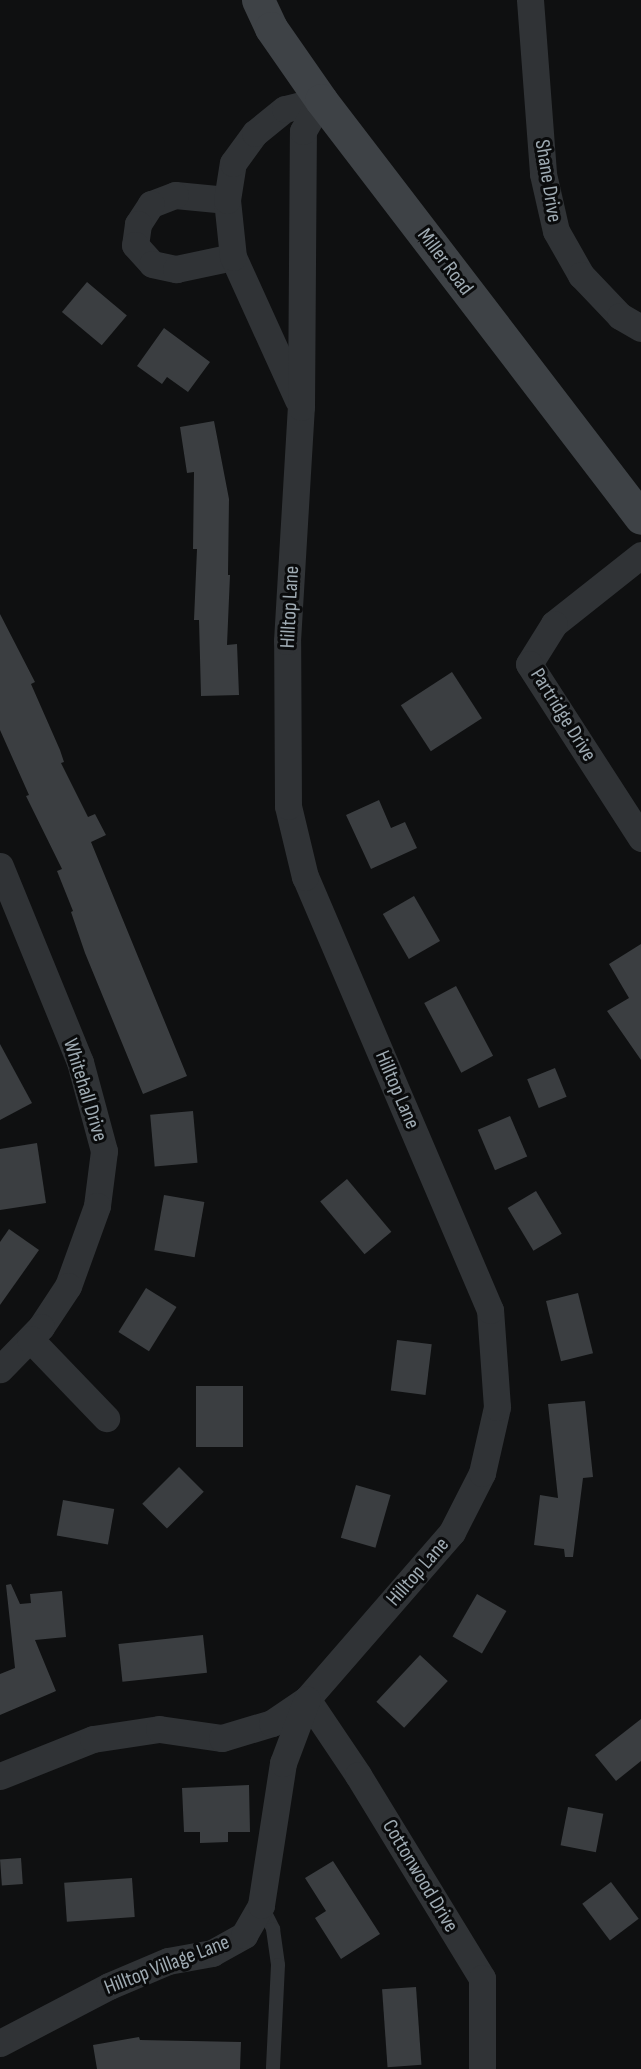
<!DOCTYPE html>
<style>
body{margin:0}
#map{position:relative;width:641px;height:2069px;overflow:hidden;background:#0f1011;font-family:"Sofia Sans Condensed",sans-serif}
div>[style]{position:absolute}
.building>*{inset:0;background:#3b3e41;transform-origin:0 0}
.lane>*{height:14px;margin:-7px;padding:0 7px;transform-origin:7px;border-radius:7px;background:#303336}
.street>*{height:27px;margin:-13.5px;padding:0 13.5px;transform-origin:13.5px;border-radius:13.5px;background:#303336}
.secondary>*{height:33px;margin:-16.5px;padding:0 16.5px;transform-origin:16.5px;border-radius:16.5px;background:#3e4246}
span{translate:-50% -50%;white-space:nowrap;text-align:center;line-height:1.15;-webkit-text-stroke:6px #0a0b0c;paint-order:stroke}
.street-label{font-size:21px;color:#9fabb3}
</style>
<div id="map">
<div class="building">
<div style="left:87px;top:282px;width:52px;height:39px;rotate:40deg"></div>
<div style="clip-path:polygon(164px 328px,210px 362px,188px 392px,167px 377px,162px 384px,137px 366px)"></div>
<div style="clip-path:polygon(214px 421px,229px 499px,228px 575px,230px 575px,227px 645px,237px 644px,239px 695px,201px 696px,199px 620px,194px 620px,197px 549px,193px 549px,194px 472px,187px 473px,180px 427px)"></div>
<div style="clip-path:polygon(0 614px,35px 682px,31px 684px,60px 750px,64px 762px,61px 763px,88px 817px,95px 814px,106px 835px,91px 842px,187px 1076px,143px 1094px,85px 953px,71px 912px,73px 911px,57px 871px,62px 869px,26px 796px,29px 795px,0 730px)"></div>
<div style="left:452px;top:672px;width:55px;height:61px;rotate:57deg"></div>
<div style="clip-path:polygon(379px 800px,391px 828px,405px 822px,417px 848px,371px 869px,346px 815px)"></div>
<div style="left:414px;top:896px;width:52px;height:36px;rotate:60deg"></div>
<div style="clip-path:polygon(641px 944px,641px 1060px,607px 1011px,629px 998px,609px 964px)"></div>
<div style="left:456px;top:986px;width:79px;height:36px;rotate:62deg"></div>
<div style="clip-path:polygon(0 1044px,32px 1103px,0 1120px)"></div>
<div style="left:555px;top:1068px;width:31px;height:30px;rotate:68deg"></div>
<div style="left:193px;top:1111px;width:52px;height:43px;rotate:85deg"></div>
<div style="left:510px;top:1116px;width:44px;height:35px;rotate:67deg"></div>
<div style="clip-path:polygon(37px 1143px,46px 1203px,0 1210px,0 1149px)"></div>
<div style="left:347px;top:1179px;width:69px;height:35px;rotate:50deg"></div>
<div style="left:536px;top:1191px;width:50px;height:33px;rotate:59deg"></div>
<div style="left:164px;top:1195px;width:41px;height:56px;rotate:10deg"></div>
<div style="clip-path:polygon(9px 1229px,39px 1250px,0 1305px,0 1242px)"></div>
<div style="left:146px;top:1288px;width:36px;height:52px;rotate:32deg"></div>
<div style="left:578px;top:1293px;width:62px;height:33px;rotate:76deg"></div>
<div style="left:397px;top:1340px;width:35px;height:51px;rotate:7deg"></div>
<div style="left:196px;top:1386px;width:47px;height:61px"></div>
<div style="clip-path:polygon(585px 1401px,593px 1477px,583px 1478px,573px 1557px,565px 1557px,564px 1549px,534px 1545px,540px 1495px,558px 1498px,548px 1404px)"></div>
<div style="left:179px;top:1467px;width:35px;height:52px;rotate:45deg"></div>
<div style="left:356px;top:1485px;width:36px;height:55px;rotate:16deg"></div>
<div style="left:63px;top:1500px;width:52px;height:36px;rotate:10deg"></div>
<div style="clip-path:polygon(11px 1584px,20px 1604px,31px 1603px,30px 1594px,62px 1591px,66px 1637px,35px 1640px,56px 1691px,0 1715px,0 1674px,15px 1668px,6px 1585px)"></div>
<div style="left:477px;top:1594px;width:34px;height:49px;rotate:30deg"></div>
<div style="left:203px;top:1635px;width:38px;height:85px;rotate:84deg"></div>
<div style="left:420px;top:1655px;width:38px;height:64px;rotate:43deg"></div>
<div style="clip-path:polygon(641px 1719px,641px 1761px,616px 1781px,595px 1755px)"></div>
<div style="clip-path:polygon(249px 1785px,250px 1832px,228px 1832px,228px 1842px,200px 1843px,200px 1832px,184px 1832px,182px 1788px)"></div>
<div style="left:568px;top:1807px;width:36px;height:39px;rotate:11deg"></div>
<div style="left:21px;top:1858px;width:26px;height:21px;rotate:86deg"></div>
<div style="clip-path:polygon(333px 1861px,380px 1934px,341px 1959px,315px 1918px,326px 1911px,305px 1878px)"></div>
<div style="left:132px;top:1878px;width:39px;height:68px;rotate:86deg"></div>
<div style="left:611px;top:1882px;width:46px;height:36px;rotate:53deg"></div>
<div style="left:416px;top:1987px;width:78px;height:34px;rotate:86deg"></div>
<div style="clip-path:polygon(139px 2037px,140px 2040px,241px 2042px,240px 2069px,97px 2069px,93px 2045px)"></div>
</div>
<div class="lane">
<div style="left:261px;top:1905px;width:27px;rotate:63deg"></div>
<div style="left:273px;top:1929px;width:36px;rotate:82deg"></div>
<div style="left:278px;top:1965px;width:104px;rotate:92.8deg"></div>
</div>
<div class="street">
<div style="left:530px;top:0;width:174px;rotate:85.7deg"></div>
<div style="left:543px;top:174px;width:58px;rotate:77.2deg"></div>
<div style="left:556px;top:231px;width:51px;rotate:60.4deg"></div>
<div style="left:581px;top:275px;width:57px;rotate:46.4deg"></div>
<div style="left:620px;top:316px;width:24px;rotate:30deg"></div>
<div style="left:227px;top:200px;width:52px;rotate:-174.5deg"></div>
<div style="left:175px;top:195px;width:26px;rotate:159deg"></div>
<div style="left:151px;top:204px;width:24px;rotate:123deg"></div>
<div style="left:138px;top:224px;width:21px;rotate:98deg"></div>
<div style="left:135px;top:245px;width:25px;rotate:48deg"></div>
<div style="left:152px;top:264px;width:25px;rotate:12deg"></div>
<div style="left:176px;top:269px;width:58px;rotate:-11.9deg"></div>
<div style="left:298px;top:400px;width:157px;rotate:-114.4deg"></div>
<div style="left:233px;top:257px;width:57px;rotate:-96deg"></div>
<div style="left:227px;top:200px;width:37px;rotate:-81deg"></div>
<div style="left:233px;top:163px;width:37px;rotate:-54deg"></div>
<div style="left:255px;top:133px;width:38px;rotate:-39deg"></div>
<div style="left:285px;top:109px;width:37px;rotate:-14deg"></div>
<div style="left:641px;top:555px;width:111px;rotate:141.6deg"></div>
<div style="left:554px;top:624px;width:47px;rotate:122deg"></div>
<div style="left:529px;top:664px;width:207px;rotate:57.2deg"></div>
<div style="left:0;top:866px;width:212px;rotate:67.8deg"></div>
<div style="left:80px;top:1062px;width:92px;rotate:74.9deg"></div>
<div style="left:104px;top:1151px;width:55px;rotate:97.3deg"></div>
<div style="left:97px;top:1206px;width:85px;rotate:109.9deg"></div>
<div style="left:68px;top:1286px;width:49px;rotate:123.4deg"></div>
<div style="left:41px;top:1327px;width:59px;rotate:134.3deg"></div>
<div style="left:30px;top:1339px;width:110px;rotate:46.1deg"></div>
<div style="left:307px;top:1699px;width:92px;rotate:56.1deg"></div>
<div style="left:358px;top:1775px;width:238px;rotate:58.6deg"></div>
<div style="left:482px;top:1978px;width:91px;rotate:90deg"></div>
<div style="left:0;top:1776px;width:100px;rotate:-21.7deg"></div>
<div style="left:93px;top:1739px;width:67px;rotate:-8.6deg"></div>
<div style="left:159px;top:1729px;width:64px;rotate:8.1deg"></div>
<div style="left:222px;top:1738px;width:52px;rotate:-16.7deg"></div>
<div style="left:272px;top:1723px;width:42px;rotate:-34.4deg"></div>
<div style="left:307px;top:1699px;width:221px;rotate:-49deg"></div>
<div style="left:452px;top:1532px;width:66px;rotate:-63deg"></div>
<div style="left:482px;top:1473px;width:68px;rotate:-77.2deg"></div>
<div style="left:497px;top:1407px;width:97px;rotate:-94.1deg"></div>
<div style="left:490px;top:1310px;width:471px;rotate:-113.1deg"></div>
<div style="left:305px;top:877px;width:73px;rotate:-103.5deg"></div>
<div style="left:288px;top:806px;width:165px;rotate:-90.3deg"></div>
<div style="left:287px;top:641px;width:234px;rotate:-86.6deg"></div>
<div style="left:301px;top:407px;width:276px;rotate:-89.6deg"></div>
<div style="left:303px;top:131px;width:36px;rotate:-60deg"></div>
<div style="left:0;top:2043px;width:123px;rotate:-27.6deg"></div>
<div style="left:109px;top:1986px;width:64px;rotate:-23deg"></div>
<div style="left:168px;top:1961px;width:45px;rotate:-10.3deg"></div>
<div style="left:212px;top:1953px;width:37px;rotate:-29deg"></div>
<div style="left:244px;top:1935px;width:34px;rotate:-60deg"></div>
<div style="left:261px;top:1905px;width:144px;rotate:-81.2deg"></div>
<div style="left:283px;top:1763px;width:68px;rotate:-69.4deg"></div>
</div>
<div class="secondary">
<div style="left:258px;top:0;width:31px;rotate:65deg"></div>
<div style="left:271px;top:28px;width:88px;rotate:55.2deg"></div>
<div style="left:321px;top:100px;width:526px;rotate:52.56deg"></div>
</div>
<div class="street-label">
<span style="left:548px;top:181px;rotate:81deg">Shane Drive</span>
<span style="left:445px;top:262px;rotate:53deg">Miller Road</span>
<span style="left:290px;top:607px;rotate:-87deg">Hilltop Lane</span>
<span style="left:563px;top:715px;rotate:58deg">Partridge Drive</span>
<span style="left:85px;top:1090px;rotate:73deg">Whitehall Drive</span>
<span style="left:397px;top:1090px;rotate:67deg">Hilltop Lane</span>
<span style="left:418px;top:1572px;rotate:-49deg">Hilltop Lane</span>
<span style="left:420px;top:1876px;rotate:59deg">Cottonwood Drive</span>
<span style="left:167px;top:1965px;rotate:-21deg">Hilltop Village Lane</span>
</div>
</div>
